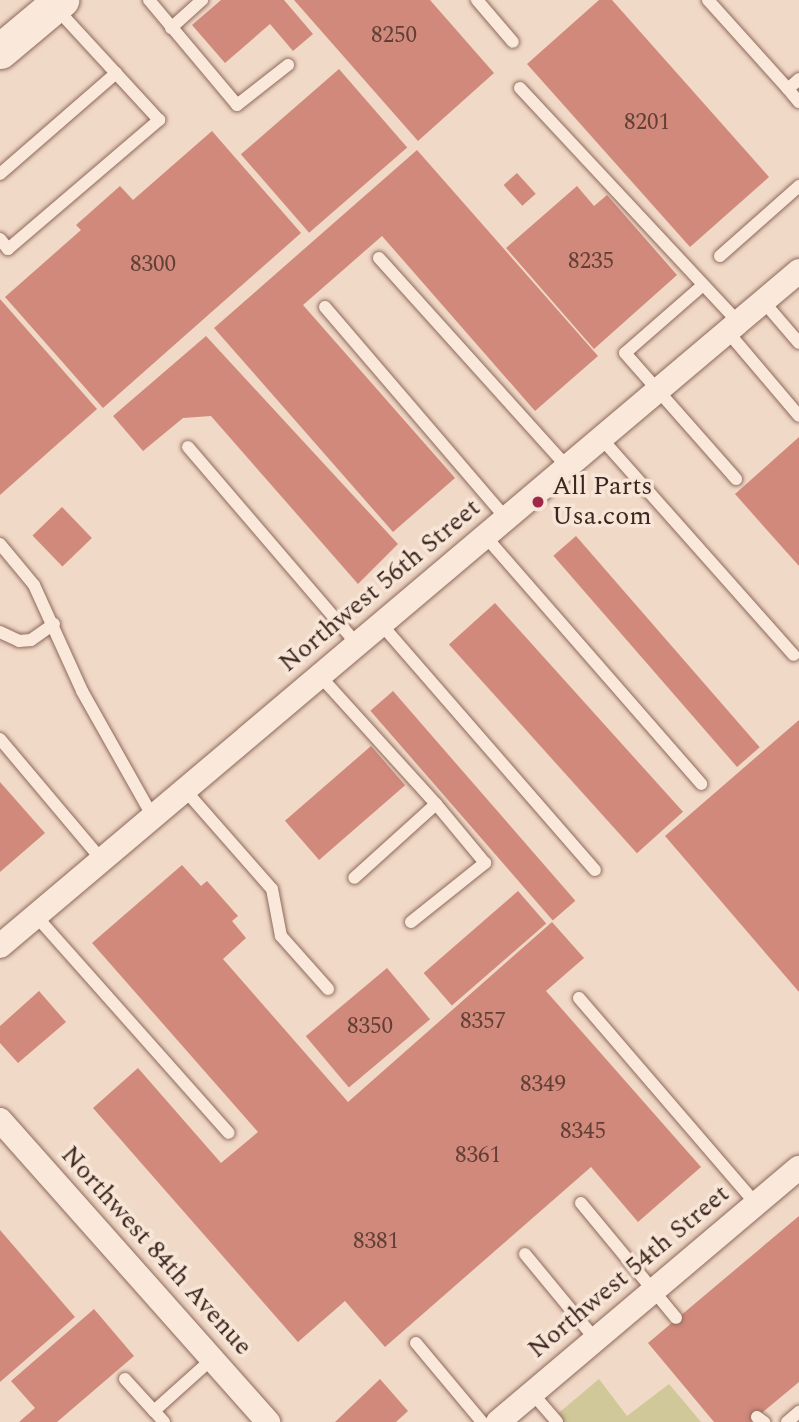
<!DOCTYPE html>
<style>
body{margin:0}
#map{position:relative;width:799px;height:1422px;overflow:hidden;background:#f1d9c7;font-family:Spectral,serif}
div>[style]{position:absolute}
.green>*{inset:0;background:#d0c899}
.building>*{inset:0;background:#d0897b;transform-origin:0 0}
.roads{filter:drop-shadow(0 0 2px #8d695b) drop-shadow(0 0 2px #8d695b)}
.service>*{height:12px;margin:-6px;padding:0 6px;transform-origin:6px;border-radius:6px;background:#fae9db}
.minor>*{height:24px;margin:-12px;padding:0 12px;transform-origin:12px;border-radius:12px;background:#fae9db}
.secondary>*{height:35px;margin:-17.5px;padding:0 17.5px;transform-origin:17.5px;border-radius:17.5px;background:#fae9db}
.dots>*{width:19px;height:19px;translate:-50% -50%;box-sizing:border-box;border:4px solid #f7e6d7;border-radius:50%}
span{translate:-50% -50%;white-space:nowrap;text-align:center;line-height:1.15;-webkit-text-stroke:7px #f7e6d7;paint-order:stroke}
.number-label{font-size:23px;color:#623f36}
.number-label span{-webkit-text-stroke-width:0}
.poi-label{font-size:26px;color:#3d261f}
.left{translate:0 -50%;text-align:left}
.street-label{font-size:26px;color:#3d261f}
</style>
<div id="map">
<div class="green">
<div style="clip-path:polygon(599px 1379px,627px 1416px,669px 1384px,701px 1422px,548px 1422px)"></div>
</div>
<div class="building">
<div style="clip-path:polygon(221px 0,284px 0,313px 34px,293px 51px,270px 24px,225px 63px,192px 25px)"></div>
<div style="clip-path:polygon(294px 0,430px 0,494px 73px,418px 141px)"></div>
<div style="clip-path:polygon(599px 0,612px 0,769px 177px,690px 247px,527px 64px)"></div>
<div style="left:339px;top:69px;width:104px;height:130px;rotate:49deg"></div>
<div style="clip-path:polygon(212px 131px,301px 233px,103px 408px,5px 297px,81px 230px,76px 225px,120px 186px,133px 200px)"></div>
<div style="clip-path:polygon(417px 150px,598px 356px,535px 411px,382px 236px,303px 305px,455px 478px,393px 532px,214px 328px)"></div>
<div style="left:517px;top:173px;width:28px;height:18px;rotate:48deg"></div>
<div style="clip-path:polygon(577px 186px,594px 206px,607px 195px,677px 275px,594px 349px,506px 248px)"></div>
<div style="clip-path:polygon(0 299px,97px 409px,0 495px)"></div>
<div style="clip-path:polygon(206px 336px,398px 544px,358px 584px,211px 416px,183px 418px,143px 451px,113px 416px)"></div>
<div style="clip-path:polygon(799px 437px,799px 566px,735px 494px)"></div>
<div style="left:62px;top:507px;width:43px;height:41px;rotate:46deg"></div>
<div style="left:576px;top:536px;width:280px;height:30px;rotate:49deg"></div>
<div style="left:495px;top:603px;width:281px;height:62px;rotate:48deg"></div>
<div style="left:393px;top:691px;width:278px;height:30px;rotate:49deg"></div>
<div style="clip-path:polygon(799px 720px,799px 992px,665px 836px)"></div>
<div style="left:371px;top:746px;width:52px;height:114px;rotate:49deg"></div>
<div style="clip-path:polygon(0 782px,45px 833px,0 872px)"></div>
<div style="clip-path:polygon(182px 865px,201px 886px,207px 881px,238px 916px,232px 921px,246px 938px,223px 959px,348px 1102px,552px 922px,584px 958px,546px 991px,701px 1167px,638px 1222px,591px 1167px,385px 1347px,345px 1301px,298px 1342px,93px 1108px,138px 1068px,221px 1163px,258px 1132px,92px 943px)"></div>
<div style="left:518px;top:891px;width:43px;height:125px;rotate:49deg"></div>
<div style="left:387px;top:968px;width:67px;height:106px;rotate:50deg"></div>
<div style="clip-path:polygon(39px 991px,66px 1022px,18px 1063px,0 1043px,0 1026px)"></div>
<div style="clip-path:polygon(799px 1216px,799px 1382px,751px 1422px,714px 1422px,648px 1343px)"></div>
<div style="clip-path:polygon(0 1230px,75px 1317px,0 1382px)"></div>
<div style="clip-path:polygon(94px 1309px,134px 1356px,57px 1422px,19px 1422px,35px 1408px,11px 1381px)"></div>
<div style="clip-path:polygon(380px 1379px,408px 1411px,396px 1422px,335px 1422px)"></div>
</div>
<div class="roads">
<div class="service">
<div style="left:149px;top:0;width:137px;rotate:50deg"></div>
<div style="left:237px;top:105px;width:65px;rotate:-38.1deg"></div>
<div style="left:477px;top:0;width:55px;rotate:49.4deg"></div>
<div style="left:708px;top:0;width:120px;rotate:48deg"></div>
<div style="left:788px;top:89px;width:15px;rotate:-42deg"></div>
<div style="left:171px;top:28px;width:42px;rotate:-42.1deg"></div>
<div style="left:520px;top:88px;width:320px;rotate:47deg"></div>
<div style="left:788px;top:89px;width:17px;rotate:50deg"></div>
<div style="left:0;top:174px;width:154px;rotate:-41deg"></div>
<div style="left:0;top:239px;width:13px;rotate:51deg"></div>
<div style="left:8px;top:249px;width:199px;rotate:-40.5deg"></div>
<div style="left:159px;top:120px;width:152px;rotate:-132.6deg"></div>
<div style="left:720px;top:256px;width:106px;rotate:-41.5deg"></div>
<div style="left:379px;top:258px;width:281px;rotate:48deg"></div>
<div style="left:703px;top:285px;width:103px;rotate:138.9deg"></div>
<div style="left:625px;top:353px;width:168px;rotate:48.6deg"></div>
<div style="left:763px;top:301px;width:55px;rotate:49.4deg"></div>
<div style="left:325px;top:307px;width:278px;rotate:49.4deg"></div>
<div style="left:727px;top:331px;width:111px;rotate:49.7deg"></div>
<div style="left:601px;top:438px;width:290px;rotate:48.4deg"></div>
<div style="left:188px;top:447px;width:260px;rotate:49.4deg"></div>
<div style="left:485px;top:536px;width:329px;rotate:48.9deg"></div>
<div style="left:0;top:544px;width:53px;rotate:50.3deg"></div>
<div style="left:34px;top:585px;width:116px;rotate:65.6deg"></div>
<div style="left:82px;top:691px;width:145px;rotate:60.6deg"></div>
<div style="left:381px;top:624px;width:326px;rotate:49deg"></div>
<div style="left:0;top:632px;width:21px;rotate:25deg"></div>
<div style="left:19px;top:641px;width:12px;rotate:-5deg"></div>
<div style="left:31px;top:640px;width:28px;rotate:-35deg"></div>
<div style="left:320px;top:676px;width:173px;rotate:47.8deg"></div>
<div style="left:436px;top:804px;width:110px;rotate:137.9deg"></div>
<div style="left:0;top:739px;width:158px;rotate:49.9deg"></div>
<div style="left:185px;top:790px;width:132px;rotate:48.7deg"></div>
<div style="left:272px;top:889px;width:48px;rotate:79.2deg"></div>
<div style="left:281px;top:936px;width:71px;rotate:48.4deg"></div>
<div style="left:36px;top:916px;width:290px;rotate:48.4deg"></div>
<div style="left:411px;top:922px;width:95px;rotate:-38.6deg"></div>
<div style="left:485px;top:863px;width:77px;rotate:-129.7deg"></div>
<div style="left:579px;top:998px;width:272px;rotate:49.3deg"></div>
<div style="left:581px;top:1203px;width:149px;rotate:50.4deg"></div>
<div style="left:525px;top:1254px;width:112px;rotate:50.5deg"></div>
<div style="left:416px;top:1343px;width:103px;rotate:50.1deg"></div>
<div style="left:125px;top:1379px;width:43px;rotate:47.8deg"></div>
<div style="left:532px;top:1393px;width:38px;rotate:49deg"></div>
<div style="left:757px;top:1417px;width:9px;rotate:36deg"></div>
<div style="left:164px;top:1422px;width:15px;rotate:-132deg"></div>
<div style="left:154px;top:1411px;width:78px;rotate:-41.9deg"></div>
<div style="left:787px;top:1422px;width:16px;rotate:-40deg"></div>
</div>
<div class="minor">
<div style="left:0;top:946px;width:1046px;rotate:-40.19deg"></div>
<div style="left:0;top:1120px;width:404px;rotate:48.4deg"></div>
<div style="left:498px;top:1422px;width:394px;rotate:-40.2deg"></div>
</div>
<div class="secondary">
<div style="left:0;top:51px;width:80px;rotate:-39.9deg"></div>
</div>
</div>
<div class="dots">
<div style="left:538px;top:502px;background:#9f2847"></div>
</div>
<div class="number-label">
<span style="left:394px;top:36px">8250</span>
<span style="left:647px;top:123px">8201</span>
<span style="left:591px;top:262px">8235</span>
<span style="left:153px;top:265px">8300</span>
<span style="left:483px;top:1022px">8357</span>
<span style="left:370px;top:1027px">8350</span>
<span style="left:543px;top:1085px">8349</span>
<span style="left:583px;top:1132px">8345</span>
<span style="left:478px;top:1156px">8361</span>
<span style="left:376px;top:1242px">8381</span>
</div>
<div class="poi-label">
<span class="left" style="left:552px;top:502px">All Parts<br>Usa.com</span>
</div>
<div class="street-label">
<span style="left:380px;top:586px;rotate:-40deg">Northwest 56th Street</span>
<span style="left:156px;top:1251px;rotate:48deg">Northwest 84th Avenue</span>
<span style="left:629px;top:1272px;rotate:-40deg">Northwest 54th Street</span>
</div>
</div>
